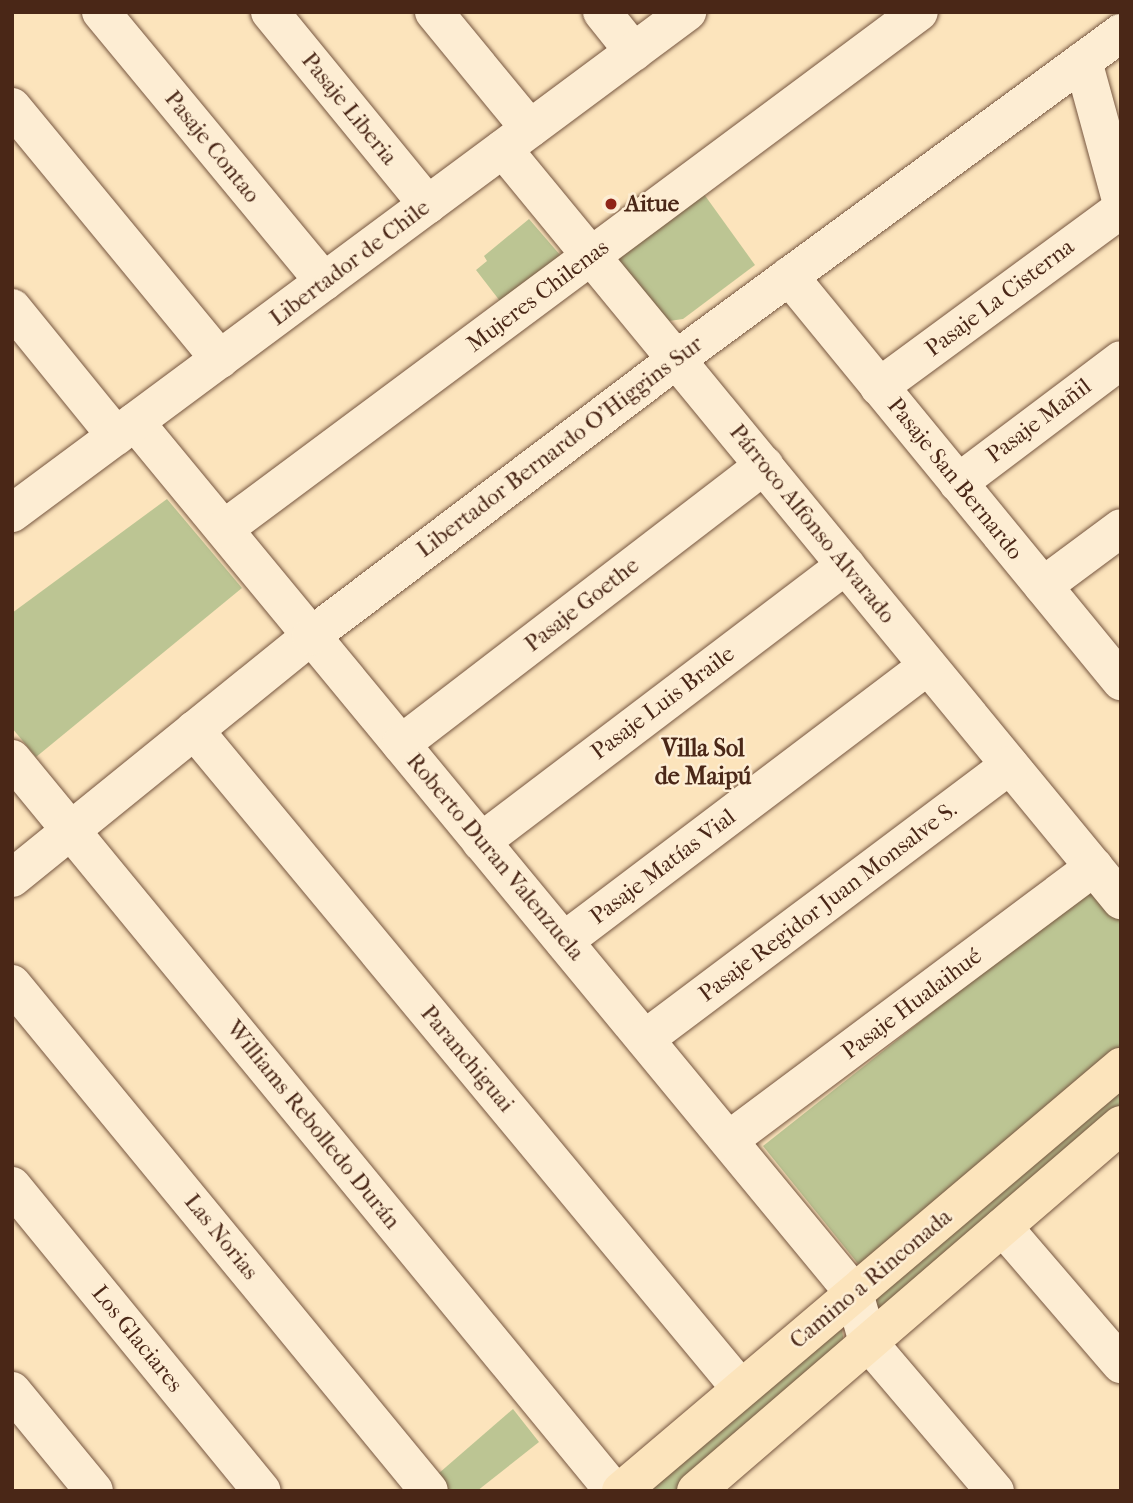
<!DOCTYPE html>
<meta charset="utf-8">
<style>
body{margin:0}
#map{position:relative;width:1133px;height:1503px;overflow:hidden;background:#fce4bc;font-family:"IM FELL French Canon",serif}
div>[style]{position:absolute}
.green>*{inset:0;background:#bcc593}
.roads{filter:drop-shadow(0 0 2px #765640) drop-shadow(0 0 2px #765640)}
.minor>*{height:38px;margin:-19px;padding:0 19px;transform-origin:19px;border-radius:19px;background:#fdedd3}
.major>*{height:38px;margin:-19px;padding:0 19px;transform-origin:19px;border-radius:19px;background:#fce4bc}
.dots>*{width:19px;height:19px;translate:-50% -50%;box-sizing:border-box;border:4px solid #fdedd3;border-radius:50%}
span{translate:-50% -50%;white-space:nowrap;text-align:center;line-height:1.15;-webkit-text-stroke:5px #fdedd3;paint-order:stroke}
.street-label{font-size:23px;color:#4a2717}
.poi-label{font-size:23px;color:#4a2717;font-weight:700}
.left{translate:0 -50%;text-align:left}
.neighbourhood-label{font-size:24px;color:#4a2717;font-weight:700}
.frame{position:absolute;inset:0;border:14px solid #4a2717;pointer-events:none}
</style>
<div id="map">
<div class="green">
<div style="clip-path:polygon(701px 190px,755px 265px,683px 319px,669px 321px,616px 260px)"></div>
<div style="clip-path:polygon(529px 219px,561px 256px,503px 305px,476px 270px,487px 261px,484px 256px)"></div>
<div style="clip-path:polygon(167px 499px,242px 588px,36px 757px,12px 728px,12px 613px)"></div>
<div style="clip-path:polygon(1093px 885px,1121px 921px,1121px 1046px,859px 1265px,763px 1146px)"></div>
<div style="clip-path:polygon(1121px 1083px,1121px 1113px,884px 1312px,874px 1305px,871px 1294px)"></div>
<div style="clip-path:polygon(842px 1330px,844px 1343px,830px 1358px,676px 1491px,644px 1491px,830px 1333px)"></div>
<div style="clip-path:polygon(513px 1409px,539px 1442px,477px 1491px,441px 1491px,431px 1480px)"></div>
</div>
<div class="roads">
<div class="minor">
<div style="left:101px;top:12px;width:350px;rotate:50.4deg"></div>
<div style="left:270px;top:12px;width:249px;rotate:50.7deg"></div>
<div style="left:434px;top:12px;width:151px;rotate:50.6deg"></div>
<div style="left:602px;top:12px;width:51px;rotate:51.3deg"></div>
<div style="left:1083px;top:61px;width:144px;rotate:74.7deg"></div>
<div style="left:12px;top:107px;width:327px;rotate:50.5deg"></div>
<div style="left:503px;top:149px;width:973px;rotate:50.55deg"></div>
<div style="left:789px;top:276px;width:524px;rotate:50.66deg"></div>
<div style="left:12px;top:308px;width:165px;rotate:50.9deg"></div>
<div style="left:879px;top:387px;width:300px;rotate:-36.3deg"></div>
<div style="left:135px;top:422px;width:1129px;rotate:50.46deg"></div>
<div style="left:854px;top:1293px;width:51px;rotate:74.1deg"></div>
<div style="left:868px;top:1342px;width:196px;rotate:49.6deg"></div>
<div style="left:958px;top:483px;width:204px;rotate:-37deg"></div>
<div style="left:12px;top:513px;width:841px;rotate:-36.58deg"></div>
<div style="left:224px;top:529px;width:866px;rotate:-36.65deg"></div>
<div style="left:1043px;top:586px;width:97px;rotate:-36.6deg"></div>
<div style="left:194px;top:730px;width:856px;rotate:50.31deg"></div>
<div style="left:401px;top:744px;width:458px;rotate:-37.5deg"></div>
<div style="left:12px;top:759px;width:948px;rotate:50.57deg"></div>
<div style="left:481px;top:842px;width:458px;rotate:-37.2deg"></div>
<div style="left:12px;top:878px;width:385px;rotate:-39deg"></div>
<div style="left:311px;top:636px;width:489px;rotate:-37.1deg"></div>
<div style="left:701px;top:341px;width:521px;rotate:-36.25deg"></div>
<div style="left:564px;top:941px;width:456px;rotate:-37.1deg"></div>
<div style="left:12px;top:984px;width:656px;rotate:50.56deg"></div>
<div style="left:645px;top:1039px;width:456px;rotate:-36.9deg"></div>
<div style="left:729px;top:1140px;width:456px;rotate:-36.8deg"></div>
<div style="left:12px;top:1186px;width:394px;rotate:50.7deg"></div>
<div style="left:1003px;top:1227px;width:181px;rotate:49.3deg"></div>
<div style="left:12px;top:1391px;width:129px;rotate:50.6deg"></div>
</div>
<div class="major">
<div style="left:621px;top:1491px;width:656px;rotate:-40.3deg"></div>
<div style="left:696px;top:1491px;width:561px;rotate:-40.73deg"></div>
</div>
</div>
<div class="dots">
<div style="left:611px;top:204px;background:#8f2418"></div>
</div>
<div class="street-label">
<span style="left:349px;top:109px;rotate:51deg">Pasaje Liberia</span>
<span style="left:212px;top:147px;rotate:51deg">Pasaje Contao</span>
<span style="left:350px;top:263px;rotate:-37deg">Libertador de Chile</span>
<span style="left:538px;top:296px;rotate:-37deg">Mujeres Chilenas</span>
<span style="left:1000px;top:298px;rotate:-37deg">Pasaje La Cisterna</span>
<span style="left:1039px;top:421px;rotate:-37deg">Pasaje Mañil</span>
<span style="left:560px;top:447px;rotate:-37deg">Libertador Bernardo O'Higgins Sur</span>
<span style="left:955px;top:479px;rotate:51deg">Pasaje San Bernardo</span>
<span style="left:812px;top:524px;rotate:51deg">Párroco Alfonso Alvarado</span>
<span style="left:582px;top:605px;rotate:-38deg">Pasaje Goethe</span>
<span style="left:663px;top:703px;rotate:-37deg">Pasaje Luis Braile</span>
<span style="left:495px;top:857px;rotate:50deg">Roberto Duran Valenzuela</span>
<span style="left:663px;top:867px;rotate:-37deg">Pasaje Matías Vial</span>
<span style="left:828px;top:902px;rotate:-37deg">Pasaje Regidor Juan Monsalve S.</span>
<span style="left:912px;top:1004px;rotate:-37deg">Pasaje Hualaihué</span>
<span style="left:467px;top:1059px;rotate:50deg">Paranchiguai</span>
<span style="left:313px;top:1125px;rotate:51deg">Williams Rebolledo Durán</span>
<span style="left:221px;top:1237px;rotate:51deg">Las Norias</span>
<span style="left:871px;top:1279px;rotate:-40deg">Camino a Rinconada</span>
<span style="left:137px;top:1339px;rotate:51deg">Los Glaciares</span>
</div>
<div class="poi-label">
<span class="left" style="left:625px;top:204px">Aitue</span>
</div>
<div class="neighbourhood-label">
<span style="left:703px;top:763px">Villa Sol<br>de Maipú</span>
</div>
<div class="frame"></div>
</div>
